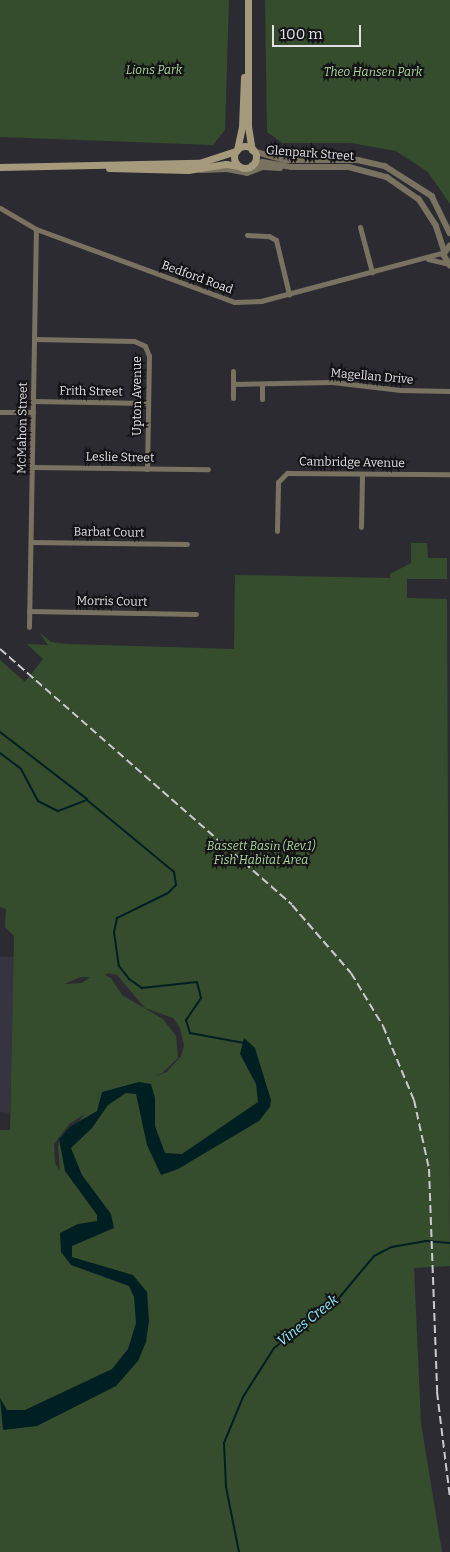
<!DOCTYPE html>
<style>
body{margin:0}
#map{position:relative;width:450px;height:1552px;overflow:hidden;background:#2c2b32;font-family:Bitter,serif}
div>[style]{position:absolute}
.built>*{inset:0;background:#363440}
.green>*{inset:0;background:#364d2d}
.water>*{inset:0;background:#001f23}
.stream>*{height:2px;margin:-1px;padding:0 1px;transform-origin:1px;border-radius:1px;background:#001f23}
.minor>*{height:5px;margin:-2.5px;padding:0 2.5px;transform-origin:2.5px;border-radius:2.5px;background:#797260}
.tertiary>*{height:5.5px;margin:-2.75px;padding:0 2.75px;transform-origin:2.75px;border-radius:2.75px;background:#797260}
.secondary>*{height:7px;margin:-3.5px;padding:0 3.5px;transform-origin:3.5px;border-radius:3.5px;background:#a59a7c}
.secondary>.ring{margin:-3.5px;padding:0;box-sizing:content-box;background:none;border:7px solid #a59a7c;border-radius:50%}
.rail>*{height:2px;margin-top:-1px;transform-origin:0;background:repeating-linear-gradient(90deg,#cacace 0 8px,transparent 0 12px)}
span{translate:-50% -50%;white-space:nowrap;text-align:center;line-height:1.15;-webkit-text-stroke:4px #141417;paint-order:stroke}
.park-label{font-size:12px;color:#acd89c;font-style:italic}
.street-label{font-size:12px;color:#e1e1e5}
.water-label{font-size:14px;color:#8deffa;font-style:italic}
.scale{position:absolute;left:272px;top:25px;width:89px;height:22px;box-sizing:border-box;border:2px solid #e1e1e5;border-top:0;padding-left:6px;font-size:15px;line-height:18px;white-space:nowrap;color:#e1e1e5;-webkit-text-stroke:4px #141417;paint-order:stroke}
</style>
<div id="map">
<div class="built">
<div style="clip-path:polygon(0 957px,14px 957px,10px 1113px,0 1112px)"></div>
</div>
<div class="green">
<div style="clip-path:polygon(0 0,229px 0,225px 130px,213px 145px,0 137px)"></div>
<div style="clip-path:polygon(265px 0,450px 0,450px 204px,428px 172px,396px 151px,351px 143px,282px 143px,267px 132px)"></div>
<div style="clip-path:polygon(evenodd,411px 543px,427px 543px,428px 558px,447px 558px,447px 579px,407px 579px,407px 598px,447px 599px,450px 1266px,414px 1268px,421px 1423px,442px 1552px,0 1552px,0 1130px,10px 1130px,14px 936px,5px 927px,6px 909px,0 907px,0 660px,25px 682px,43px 659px,27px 644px,48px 645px,39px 632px,51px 642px,67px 644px,234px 649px,235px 575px,390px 578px,390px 574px,411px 563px,411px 543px,108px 973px,117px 975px,145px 1008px,173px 1018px,180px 1028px,184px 1046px,181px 1056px,167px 1072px,151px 1078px,162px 1073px,178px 1058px,176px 1036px,163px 1019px,122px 995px,111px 978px,105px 975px,108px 973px,411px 543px,81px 977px,90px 977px,82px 983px,64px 984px,81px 977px,411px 543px,85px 1114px,75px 1126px,61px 1136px,58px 1146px,60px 1171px,55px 1163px,54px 1144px,69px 1124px,85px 1114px)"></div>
</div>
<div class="water">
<div style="clip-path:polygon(244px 1038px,255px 1048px,271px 1100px,270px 1107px,259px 1121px,178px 1169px,161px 1175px,147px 1145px,136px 1094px,126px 1093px,108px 1105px,92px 1128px,71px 1148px,82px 1175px,111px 1214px,114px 1228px,72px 1246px,72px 1257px,133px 1275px,147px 1292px,149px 1321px,146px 1342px,138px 1361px,116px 1386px,37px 1426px,3px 1430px,0 1398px,7px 1410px,25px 1410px,112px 1369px,128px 1349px,136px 1323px,134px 1297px,129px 1286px,71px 1265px,61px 1252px,60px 1233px,78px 1224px,97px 1221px,97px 1215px,65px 1171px,59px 1139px,71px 1126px,97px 1111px,102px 1092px,139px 1082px,151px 1084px,155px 1098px,155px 1126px,165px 1153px,182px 1154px,258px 1102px,256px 1084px,240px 1054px)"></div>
</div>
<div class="stream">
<div style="left:0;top:732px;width:110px;rotate:37.6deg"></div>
<div style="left:0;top:753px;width:26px;rotate:37deg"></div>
<div style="left:21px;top:769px;width:36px;rotate:62deg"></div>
<div style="left:38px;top:801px;width:22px;rotate:27deg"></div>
<div style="left:58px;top:811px;width:31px;rotate:-21deg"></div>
<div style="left:87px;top:800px;width:113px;rotate:39.6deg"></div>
<div style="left:174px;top:872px;width:13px;rotate:81deg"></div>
<div style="left:176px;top:885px;width:11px;rotate:135deg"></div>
<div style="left:168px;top:893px;width:57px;rotate:153.9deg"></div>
<div style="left:117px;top:918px;width:14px;rotate:102deg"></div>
<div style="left:114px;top:932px;width:34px;rotate:82deg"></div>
<div style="left:119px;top:966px;width:16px;rotate:52deg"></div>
<div style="left:129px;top:979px;width:16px;rotate:35deg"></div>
<div style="left:142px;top:988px;width:55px;rotate:-6.2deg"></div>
<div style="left:197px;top:982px;width:16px;rotate:76deg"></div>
<div style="left:201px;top:998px;width:27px;rotate:124deg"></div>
<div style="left:186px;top:1020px;width:14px;rotate:73deg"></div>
<div style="left:190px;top:1033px;width:55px;rotate:10.5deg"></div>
<div style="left:239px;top:1552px;width:66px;rotate:-101.3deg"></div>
<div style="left:226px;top:1487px;width:44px;rotate:-92.6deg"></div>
<div style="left:224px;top:1443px;width:50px;rotate:-67.6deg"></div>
<div style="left:243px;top:1397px;width:58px;rotate:-57.7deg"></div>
<div style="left:274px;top:1348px;width:82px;rotate:-37.6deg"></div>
<div style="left:339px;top:1298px;width:55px;rotate:-50.2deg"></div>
<div style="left:374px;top:1256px;width:20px;rotate:-27deg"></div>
<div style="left:392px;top:1247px;width:36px;rotate:-10deg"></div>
<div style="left:427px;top:1241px;width:23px;rotate:5deg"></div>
</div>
<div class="minor">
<div style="left:0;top:208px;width:42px;rotate:30.3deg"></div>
<div style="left:36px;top:229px;width:211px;rotate:20.2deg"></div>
<div style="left:234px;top:302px;width:27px;rotate:-2deg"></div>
<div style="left:261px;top:301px;width:190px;rotate:-14.9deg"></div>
<div style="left:360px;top:227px;width:47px;rotate:75.1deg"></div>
<div style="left:247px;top:235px;width:22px;rotate:3deg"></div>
<div style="left:269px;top:236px;width:8px;rotate:30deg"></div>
<div style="left:276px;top:240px;width:56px;rotate:76.5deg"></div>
<div style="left:428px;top:259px;width:22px;rotate:13deg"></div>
<div style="left:34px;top:339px;width:100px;rotate:1.1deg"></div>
<div style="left:134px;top:341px;width:12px;rotate:24deg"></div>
<div style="left:145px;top:346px;width:11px;rotate:68deg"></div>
<div style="left:149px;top:356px;width:113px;rotate:91deg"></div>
<div style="left:233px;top:384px;width:99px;rotate:-1.2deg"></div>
<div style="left:332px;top:382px;width:69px;rotate:6.6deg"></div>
<div style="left:401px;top:390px;width:49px;rotate:1.2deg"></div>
<div style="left:233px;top:398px;width:27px;rotate:-90deg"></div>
<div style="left:262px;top:399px;width:14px;rotate:-90deg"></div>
<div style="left:33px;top:401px;width:115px;rotate:1deg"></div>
<div style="left:0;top:412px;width:33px"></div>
<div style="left:32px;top:467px;width:176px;rotate:0.7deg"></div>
<div style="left:361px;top:527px;width:53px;rotate:-88.9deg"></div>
<div style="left:277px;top:531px;width:49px;rotate:-88.8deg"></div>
<div style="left:278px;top:482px;width:13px;rotate:-45deg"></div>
<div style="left:287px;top:473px;width:163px;rotate:0.4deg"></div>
<div style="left:31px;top:542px;width:156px;rotate:0.7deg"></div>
<div style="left:29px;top:611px;width:167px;rotate:1deg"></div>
<div style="left:29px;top:627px;width:398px;rotate:-89deg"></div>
</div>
<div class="tertiary">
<div style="left:253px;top:151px;width:33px;rotate:16deg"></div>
<div style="left:285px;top:160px;width:73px"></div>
<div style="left:358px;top:160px;width:28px;rotate:13deg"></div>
<div style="left:385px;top:166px;width:56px;rotate:32.6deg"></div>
<div style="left:432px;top:196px;width:41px;rotate:64.1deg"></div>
<div style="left:252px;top:165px;width:11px;rotate:-15deg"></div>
<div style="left:263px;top:162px;width:29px;rotate:10deg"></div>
<div style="left:292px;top:167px;width:57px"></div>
<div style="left:349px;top:167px;width:39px;rotate:15deg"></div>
<div style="left:387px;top:177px;width:39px;rotate:35deg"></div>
<div style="left:419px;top:199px;width:31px;rotate:57deg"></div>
<div style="left:436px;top:225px;width:28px;rotate:72deg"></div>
<div style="left:201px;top:170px;width:26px;rotate:-2deg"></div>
<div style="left:227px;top:169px;width:20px;rotate:11deg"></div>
<div style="left:247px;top:173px;width:17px;rotate:-21deg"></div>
<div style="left:263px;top:167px;width:17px;rotate:3deg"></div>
<div style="left:450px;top:246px;width:11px;rotate:124deg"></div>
<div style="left:444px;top:255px;width:12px;rotate:59deg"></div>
</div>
<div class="secondary">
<div style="left:248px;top:0;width:126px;rotate:90deg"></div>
<div style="left:248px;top:126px;width:24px;rotate:81deg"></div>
<div class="ring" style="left:234px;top:146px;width:15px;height:15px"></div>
<div style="left:237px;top:150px;width:24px;rotate:-78deg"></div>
<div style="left:242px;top:127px;width:50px;rotate:-87.7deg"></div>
<div style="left:0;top:167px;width:199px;rotate:-1.2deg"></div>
<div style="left:199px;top:163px;width:39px;rotate:-18deg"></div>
<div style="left:109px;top:168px;width:79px;rotate:1.5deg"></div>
<div style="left:188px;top:170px;width:38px;rotate:-9deg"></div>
<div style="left:226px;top:164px;width:13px;rotate:9deg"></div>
</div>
<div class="rail">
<div style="left:0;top:649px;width:388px;rotate:41.2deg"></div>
<div style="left:292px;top:905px;width:90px;rotate:49.1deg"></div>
<div style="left:351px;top:973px;width:62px;rotate:58.9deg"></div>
<div style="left:383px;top:1026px;width:80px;rotate:67.3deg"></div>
<div style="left:414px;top:1100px;width:71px;rotate:77.7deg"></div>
<div style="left:429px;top:1169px;width:223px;rotate:87.9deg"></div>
<div style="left:437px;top:1392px;width:107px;rotate:83deg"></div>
</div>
<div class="park-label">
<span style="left:154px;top:71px">Lions Park</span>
<span style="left:373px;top:73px">Theo Hansen Park</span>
<span style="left:261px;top:854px">Bassett Basin (Rev.1)<br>Fish Habitat Area</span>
</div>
<div class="street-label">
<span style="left:310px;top:154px;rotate:4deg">Glenpark Street</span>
<span style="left:197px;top:278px;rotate:20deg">Bedford Road</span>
<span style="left:372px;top:377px;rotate:5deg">Magellan Drive</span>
<span style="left:91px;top:392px;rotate:1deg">Frith Street</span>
<span style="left:138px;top:396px;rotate:-90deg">Upton Avenue</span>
<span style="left:23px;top:428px;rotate:-89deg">McMahon Street</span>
<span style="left:120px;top:458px;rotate:1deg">Leslie Street</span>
<span style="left:352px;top:463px;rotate:1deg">Cambridge Avenue</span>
<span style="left:109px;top:533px;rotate:1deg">Barbat Court</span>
<span style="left:112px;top:602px;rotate:1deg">Morris Court</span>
</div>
<div class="water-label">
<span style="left:308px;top:1321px;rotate:-38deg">Vines Creek</span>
</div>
<div class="scale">100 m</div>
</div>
